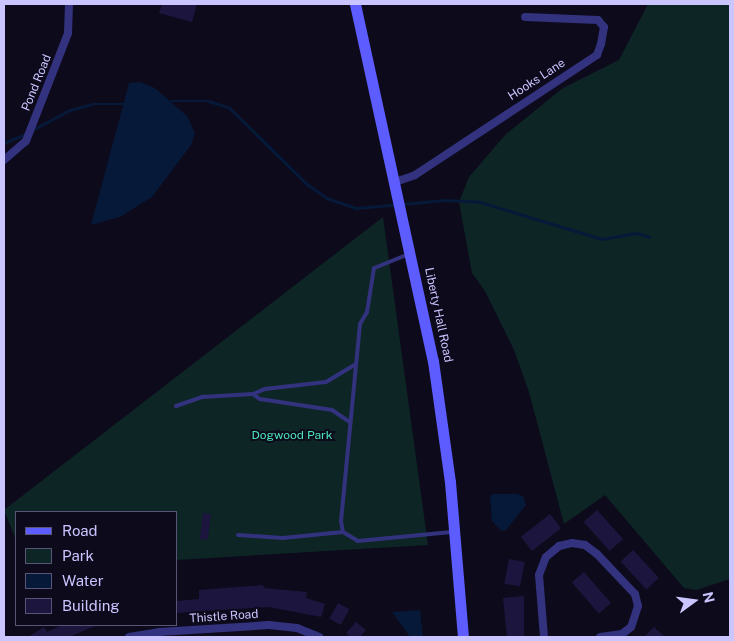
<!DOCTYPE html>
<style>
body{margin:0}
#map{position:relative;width:734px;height:641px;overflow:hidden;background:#0d0a1c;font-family:"Public Sans",sans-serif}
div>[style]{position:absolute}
.green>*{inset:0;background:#0d2625}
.water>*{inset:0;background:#061939}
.stream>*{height:2.5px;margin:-1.25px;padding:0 1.25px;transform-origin:1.25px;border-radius:1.25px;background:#061939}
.building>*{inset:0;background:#1c153e;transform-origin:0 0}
.service>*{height:4px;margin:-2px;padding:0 2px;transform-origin:2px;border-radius:2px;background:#33327e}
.minor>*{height:8px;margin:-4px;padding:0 4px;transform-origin:4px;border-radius:4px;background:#33327e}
.secondary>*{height:11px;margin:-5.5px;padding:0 5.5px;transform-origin:5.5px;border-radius:5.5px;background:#5d5cff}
span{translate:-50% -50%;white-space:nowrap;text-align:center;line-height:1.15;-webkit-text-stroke:4px #0d0a1c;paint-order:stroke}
.street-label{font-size:12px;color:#cac5ff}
.park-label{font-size:12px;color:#4be5bc}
.frame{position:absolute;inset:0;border:5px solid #cac5ff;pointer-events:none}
.legend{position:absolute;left:15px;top:511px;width:162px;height:115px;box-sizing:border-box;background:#0d0a1c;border:1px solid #595577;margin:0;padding:6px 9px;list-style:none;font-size:15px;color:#cac5ff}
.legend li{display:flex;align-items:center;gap:10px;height:25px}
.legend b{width:25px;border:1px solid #595577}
.north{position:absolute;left:669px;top:576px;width:50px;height:50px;-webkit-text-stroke:4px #0d0a1c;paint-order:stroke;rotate:76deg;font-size:14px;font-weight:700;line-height:20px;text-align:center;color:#cac5ff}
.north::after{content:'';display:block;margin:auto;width:18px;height:22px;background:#cac5ff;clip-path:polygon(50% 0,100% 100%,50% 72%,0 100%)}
</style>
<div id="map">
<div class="green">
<div style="clip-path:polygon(648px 4px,730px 4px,730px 579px,696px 590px,684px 588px,605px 495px,564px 524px,529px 392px,514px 350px,485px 291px,472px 273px,459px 202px,469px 177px,506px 134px,563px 88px,619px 60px)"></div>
<div style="clip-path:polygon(383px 217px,428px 545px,176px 560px,176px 512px,16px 512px,16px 540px,4px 510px)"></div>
</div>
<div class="water">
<div style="clip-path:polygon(140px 82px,155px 88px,187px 116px,195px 133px,191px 145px,152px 197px,120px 217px,91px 225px,129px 83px)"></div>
<div style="clip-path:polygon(493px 494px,517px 494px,523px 496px,526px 505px,506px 530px,501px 531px,492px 521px,490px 496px)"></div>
<div style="clip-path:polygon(420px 610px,423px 637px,410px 637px,392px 612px)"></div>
</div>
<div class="stream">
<div style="left:172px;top:101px;width:37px"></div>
<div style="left:209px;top:101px;width:22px;rotate:18deg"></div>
<div style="left:230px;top:108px;width:108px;rotate:44.6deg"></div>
<div style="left:307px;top:184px;width:24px;rotate:35deg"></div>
<div style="left:327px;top:198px;width:31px;rotate:19deg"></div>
<div style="left:356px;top:208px;width:38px;rotate:-5deg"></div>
<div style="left:32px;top:130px;width:43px;rotate:-27.8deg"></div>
<div style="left:70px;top:110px;width:23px;rotate:-15deg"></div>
<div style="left:92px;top:104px;width:31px"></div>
<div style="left:4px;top:143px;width:25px;rotate:-23deg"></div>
<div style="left:402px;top:204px;width:43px;rotate:-5.3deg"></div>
<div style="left:445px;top:200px;width:35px;rotate:3deg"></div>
<div style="left:480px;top:202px;width:127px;rotate:16.9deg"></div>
<div style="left:602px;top:239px;width:36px;rotate:-10deg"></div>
<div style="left:637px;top:233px;width:13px;rotate:18deg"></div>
</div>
<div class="building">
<div style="clip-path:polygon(162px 4px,197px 4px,192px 22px,159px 13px)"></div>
<div style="left:597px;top:510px;width:39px;height:18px;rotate:48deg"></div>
<div style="left:203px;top:513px;width:8px;height:26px;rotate:7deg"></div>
<div style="left:550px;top:514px;width:18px;height:37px;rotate:52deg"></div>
<div style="left:633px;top:550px;width:38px;height:17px;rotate:47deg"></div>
<div style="left:509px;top:559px;width:16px;height:25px;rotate:11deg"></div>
<div style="left:584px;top:572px;width:41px;height:16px;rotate:49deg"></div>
<div style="clip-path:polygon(263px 585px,264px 588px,307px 592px,306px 598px,325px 604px,321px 617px,269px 607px,176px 613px,176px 601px,199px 599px,199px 590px)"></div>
<div style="clip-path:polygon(524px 596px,524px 637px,507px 637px,503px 598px)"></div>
<div style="left:338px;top:603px;width:13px;height:18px;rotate:29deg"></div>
<div style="clip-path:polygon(356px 622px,366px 630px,360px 637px,351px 637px,346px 633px)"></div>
<div style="clip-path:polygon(62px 625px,97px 625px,69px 637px,28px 637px,44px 627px,47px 632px)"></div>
<div style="clip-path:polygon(654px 627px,665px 637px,644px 637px)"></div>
</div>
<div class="service">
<div style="left:409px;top:254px;width:38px;rotate:158deg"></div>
<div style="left:374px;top:268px;width:45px;rotate:99deg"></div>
<div style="left:367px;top:312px;width:14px;rotate:120deg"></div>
<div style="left:360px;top:324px;width:198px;rotate:95.5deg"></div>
<div style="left:341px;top:521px;width:11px;rotate:80deg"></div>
<div style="left:343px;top:532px;width:17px;rotate:31deg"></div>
<div style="left:358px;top:541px;width:94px;rotate:-5.5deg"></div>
<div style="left:253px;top:394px;width:13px;rotate:-23deg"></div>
<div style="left:265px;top:389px;width:61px;rotate:-6.5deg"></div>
<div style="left:326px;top:382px;width:35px;rotate:-31deg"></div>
<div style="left:176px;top:406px;width:28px;rotate:-19deg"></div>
<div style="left:202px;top:397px;width:51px;rotate:-3.4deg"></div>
<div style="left:253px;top:394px;width:9px;rotate:36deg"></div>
<div style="left:260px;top:399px;width:73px;rotate:8.7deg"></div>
<div style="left:332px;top:410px;width:22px;rotate:34deg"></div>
<div style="left:238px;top:535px;width:45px;rotate:3.8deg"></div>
<div style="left:283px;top:538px;width:60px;rotate:-5.7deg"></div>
</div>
<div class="minor">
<div style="left:4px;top:160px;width:29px;rotate:-41deg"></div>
<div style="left:26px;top:141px;width:116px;rotate:-68.7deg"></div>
<div style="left:68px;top:33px;width:29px;rotate:-88deg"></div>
<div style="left:395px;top:182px;width:21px;rotate:-19deg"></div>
<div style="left:415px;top:175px;width:218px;rotate:-33.4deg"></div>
<div style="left:597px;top:55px;width:12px;rotate:-70deg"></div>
<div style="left:601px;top:44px;width:17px;rotate:-80deg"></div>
<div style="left:604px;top:27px;width:9px;rotate:-131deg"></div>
<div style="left:598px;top:20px;width:73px;rotate:-177.6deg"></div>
<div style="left:129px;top:637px;width:30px;rotate:-9deg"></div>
<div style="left:159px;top:632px;width:110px;rotate:-3.6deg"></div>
<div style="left:269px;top:625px;width:28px;rotate:6deg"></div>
<div style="left:297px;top:628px;width:24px;rotate:22deg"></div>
<div style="left:544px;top:637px;width:62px;rotate:-94.6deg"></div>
<div style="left:539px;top:575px;width:19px;rotate:-69deg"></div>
<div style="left:546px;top:557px;width:17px;rotate:-40deg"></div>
<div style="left:559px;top:546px;width:13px;rotate:-13deg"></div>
<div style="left:572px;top:543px;width:13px;rotate:9deg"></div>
<div style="left:585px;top:545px;width:15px;rotate:37deg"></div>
<div style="left:597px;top:554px;width:55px;rotate:46.5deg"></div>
<div style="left:635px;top:594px;width:12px;rotate:76deg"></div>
<div style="left:638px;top:606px;width:22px;rotate:108deg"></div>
<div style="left:631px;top:627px;width:11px;rotate:142deg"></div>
<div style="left:622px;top:634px;width:22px;rotate:172deg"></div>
</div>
<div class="secondary">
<div style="left:355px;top:4px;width:365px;rotate:77.7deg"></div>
<div style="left:433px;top:361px;width:122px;rotate:82deg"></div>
<div style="left:450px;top:482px;width:156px;rotate:85.2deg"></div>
</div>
<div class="street-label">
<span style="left:537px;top:80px;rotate:-33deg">Hooks Lane</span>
<span style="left:37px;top:83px;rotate:-68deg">Pond Road</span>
<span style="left:438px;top:315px;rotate:78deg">Liberty Hall Road</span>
<span style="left:224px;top:617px;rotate:-4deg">Thistle Road</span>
</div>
<div class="park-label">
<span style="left:292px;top:436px">Dogwood Park</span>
</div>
<div class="frame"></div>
<ul class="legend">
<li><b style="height:6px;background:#5d5cff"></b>Road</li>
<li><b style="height:14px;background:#0d2625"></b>Park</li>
<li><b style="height:14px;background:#061939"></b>Water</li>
<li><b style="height:14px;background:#1c153e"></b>Building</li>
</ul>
<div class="north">N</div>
</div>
